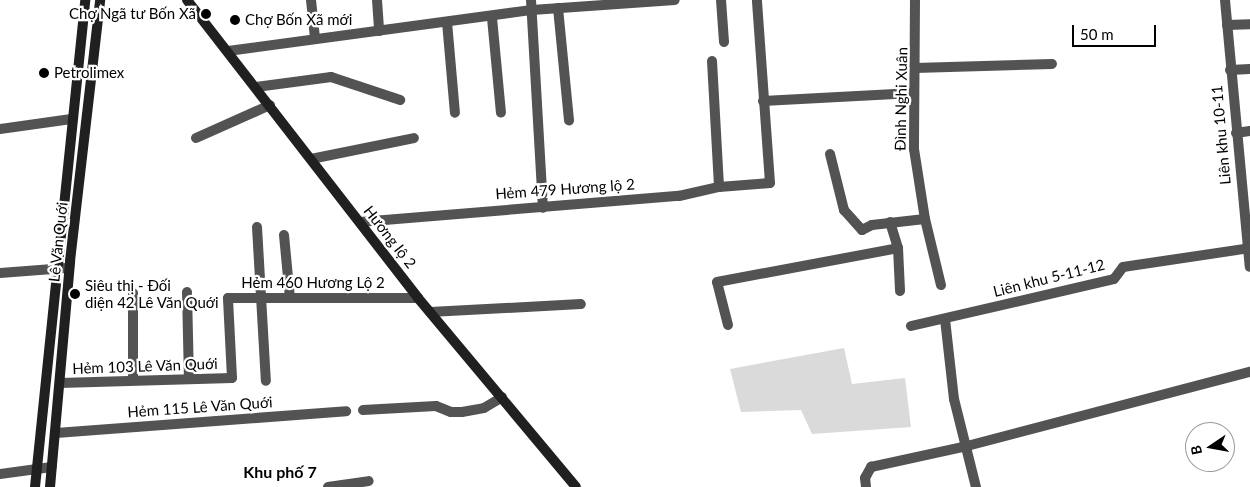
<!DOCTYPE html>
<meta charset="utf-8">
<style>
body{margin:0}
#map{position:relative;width:1250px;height:487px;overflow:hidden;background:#fff;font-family:Lato,sans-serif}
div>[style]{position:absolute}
.green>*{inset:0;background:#dadada}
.minor>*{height:10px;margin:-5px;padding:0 5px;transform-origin:5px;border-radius:5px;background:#535353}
.secondary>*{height:10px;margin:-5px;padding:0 5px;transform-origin:5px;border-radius:5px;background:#202020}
.dots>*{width:14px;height:14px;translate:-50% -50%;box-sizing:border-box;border:2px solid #fff;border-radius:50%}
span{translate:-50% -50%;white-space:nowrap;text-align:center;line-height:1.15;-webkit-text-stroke:4.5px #fff;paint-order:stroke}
.poi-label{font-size:15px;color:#000}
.right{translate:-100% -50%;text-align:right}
.left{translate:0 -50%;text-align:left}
.street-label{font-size:15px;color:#000}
.neighbourhood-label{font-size:16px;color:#000;font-weight:700}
.north{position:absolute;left:1185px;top:422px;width:50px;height:50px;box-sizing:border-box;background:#fff;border:1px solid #999;border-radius:50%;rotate:258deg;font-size:14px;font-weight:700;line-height:20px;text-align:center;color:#000}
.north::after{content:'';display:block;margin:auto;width:18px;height:22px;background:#000;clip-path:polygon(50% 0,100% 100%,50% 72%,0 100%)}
.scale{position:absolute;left:1072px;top:25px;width:84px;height:22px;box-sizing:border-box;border:2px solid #000;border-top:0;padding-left:6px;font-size:15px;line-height:18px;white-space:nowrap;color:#000;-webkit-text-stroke:4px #fff;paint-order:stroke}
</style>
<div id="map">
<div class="green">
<div style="clip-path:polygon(844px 348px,852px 384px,905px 378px,911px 427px,812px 434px,801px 410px,741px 412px,730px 369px)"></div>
</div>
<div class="minor">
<div style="left:311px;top:0;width:39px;rotate:84deg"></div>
<div style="left:377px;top:0;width:31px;rotate:86deg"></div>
<div style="left:531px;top:0;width:208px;rotate:86.7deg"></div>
<div style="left:721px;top:0;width:42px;rotate:85.9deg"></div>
<div style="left:915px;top:0;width:149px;rotate:90.4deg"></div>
<div style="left:914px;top:149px;width:71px;rotate:81.1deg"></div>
<div style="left:925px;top:219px;width:68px;rotate:76.4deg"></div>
<div style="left:1225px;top:0;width:268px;rotate:84.7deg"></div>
<div style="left:558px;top:8px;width:113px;rotate:84.4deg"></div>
<div style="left:492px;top:18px;width:95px;rotate:84.6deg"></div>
<div style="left:447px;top:22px;width:91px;rotate:85deg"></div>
<div style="left:1227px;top:25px;width:23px;rotate:-2deg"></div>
<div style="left:228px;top:51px;width:307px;rotate:-7.7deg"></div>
<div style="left:532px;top:10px;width:143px;rotate:-4deg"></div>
<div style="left:712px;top:61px;width:126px;rotate:86.8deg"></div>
<div style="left:915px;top:68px;width:137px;rotate:-1.7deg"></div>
<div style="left:1230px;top:70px;width:20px;rotate:-3deg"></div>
<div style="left:256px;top:87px;width:76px;rotate:-7.6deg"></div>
<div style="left:331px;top:77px;width:73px;rotate:18.4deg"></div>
<div style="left:763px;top:101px;width:151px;rotate:-3deg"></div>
<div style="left:0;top:129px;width:72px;rotate:-8deg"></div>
<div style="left:1236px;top:133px;width:14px;rotate:-8deg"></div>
<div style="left:196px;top:138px;width:81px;rotate:-24deg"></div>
<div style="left:830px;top:154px;width:58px;rotate:76deg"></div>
<div style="left:844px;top:210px;width:27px;rotate:48deg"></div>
<div style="left:862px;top:230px;width:11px;rotate:-27deg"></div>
<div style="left:872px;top:225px;width:53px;rotate:-6.5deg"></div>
<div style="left:311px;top:159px;width:105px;rotate:-11.5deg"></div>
<div style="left:360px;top:222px;width:320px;rotate:-4.7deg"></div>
<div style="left:679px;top:196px;width:41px;rotate:-12.7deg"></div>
<div style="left:719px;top:187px;width:51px;rotate:-4.5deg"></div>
<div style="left:770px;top:183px;width:183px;rotate:-94.1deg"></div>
<div style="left:890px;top:222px;width:27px;rotate:73deg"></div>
<div style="left:898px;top:248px;width:43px;rotate:87.3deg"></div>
<div style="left:257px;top:227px;width:154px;rotate:86.7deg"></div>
<div style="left:284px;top:235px;width:63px;rotate:84.6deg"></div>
<div style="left:0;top:273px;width:66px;rotate:-4.3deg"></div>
<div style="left:187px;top:292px;width:86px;rotate:88.7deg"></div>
<div style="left:430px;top:312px;width:151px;rotate:-3deg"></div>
<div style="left:945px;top:319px;width:81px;rotate:83.6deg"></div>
<div style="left:954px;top:399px;width:91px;rotate:76deg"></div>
<div style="left:728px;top:325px;width:44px;rotate:-104.3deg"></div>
<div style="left:717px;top:282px;width:184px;rotate:-10.6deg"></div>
<div style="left:911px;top:326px;width:208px;rotate:-13deg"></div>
<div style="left:1114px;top:279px;width:15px;rotate:-53deg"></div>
<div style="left:1123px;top:267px;width:128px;rotate:-8.5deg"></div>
<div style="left:133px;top:379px;width:86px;rotate:-90deg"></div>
<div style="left:60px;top:383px;width:172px;rotate:-1.7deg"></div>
<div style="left:232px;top:378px;width:80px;rotate:-92.9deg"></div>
<div style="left:228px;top:298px;width:190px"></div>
<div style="left:363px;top:410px;width:73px;rotate:-3.1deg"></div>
<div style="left:436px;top:406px;width:16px;rotate:22deg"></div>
<div style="left:451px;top:412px;width:11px"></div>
<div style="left:462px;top:412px;width:22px;rotate:-10deg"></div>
<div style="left:484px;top:408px;width:21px;rotate:-31deg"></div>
<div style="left:56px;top:433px;width:291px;rotate:-4.3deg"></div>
<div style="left:0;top:474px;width:52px;rotate:-7.7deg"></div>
<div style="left:328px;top:487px;width:41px;rotate:-8.3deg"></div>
<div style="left:866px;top:487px;width:9px;rotate:-96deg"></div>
<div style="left:865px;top:478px;width:13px;rotate:-61deg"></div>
<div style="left:871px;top:467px;width:98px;rotate:-12.3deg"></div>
<div style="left:967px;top:446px;width:293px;rotate:-14.7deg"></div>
</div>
<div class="secondary">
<div style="left:187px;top:0;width:377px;rotate:52.2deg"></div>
<div style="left:418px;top:298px;width:246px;rotate:50.1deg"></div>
<div style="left:35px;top:487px;width:490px;rotate:-84.1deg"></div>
<div style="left:50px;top:487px;width:227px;rotate:-84.9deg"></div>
<div style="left:70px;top:261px;width:263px;rotate:-83.4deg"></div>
</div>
<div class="dots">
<div style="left:206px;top:14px;background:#000"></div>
<div style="left:235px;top:20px;background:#000"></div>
<div style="left:44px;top:73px;background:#000"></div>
<div style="left:75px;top:294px;background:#000"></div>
</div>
<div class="poi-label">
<span class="right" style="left:196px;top:14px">Chợ Ngã tư Bốn Xã</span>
<span class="left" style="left:245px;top:20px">Chợ Bốn Xã mới</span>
<span class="left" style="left:54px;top:73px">Petrolimex</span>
<span class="left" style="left:85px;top:294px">Siêu thị - Đối<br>diện 42 Lê Văn Quới</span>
</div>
<div class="street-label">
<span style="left:901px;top:99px;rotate:-89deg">Đình Nghi Xuân</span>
<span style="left:1221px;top:135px;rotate:-95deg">Liên khu 10-11</span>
<span style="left:565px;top:189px;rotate:-4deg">Hẻm 479 Hương lộ 2</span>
<span style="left:390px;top:237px;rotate:52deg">Hương lộ 2</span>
<span style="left:58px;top:242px;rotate:-84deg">Lê Văn Quới</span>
<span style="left:1049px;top:278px;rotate:-14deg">Liên khu 5-11-12</span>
<span style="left:313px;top:283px">Hẻm 460 Hương Lộ 2</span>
<span style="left:145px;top:366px;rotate:-2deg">Hẻm 103 Lê Văn Quới</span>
<span style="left:200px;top:407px;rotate:-4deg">Hẻm 115 Lê Văn Quới</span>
</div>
<div class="neighbourhood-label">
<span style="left:280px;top:472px">Khu phố 7</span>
</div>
<div class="north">B</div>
<div class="scale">50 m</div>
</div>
